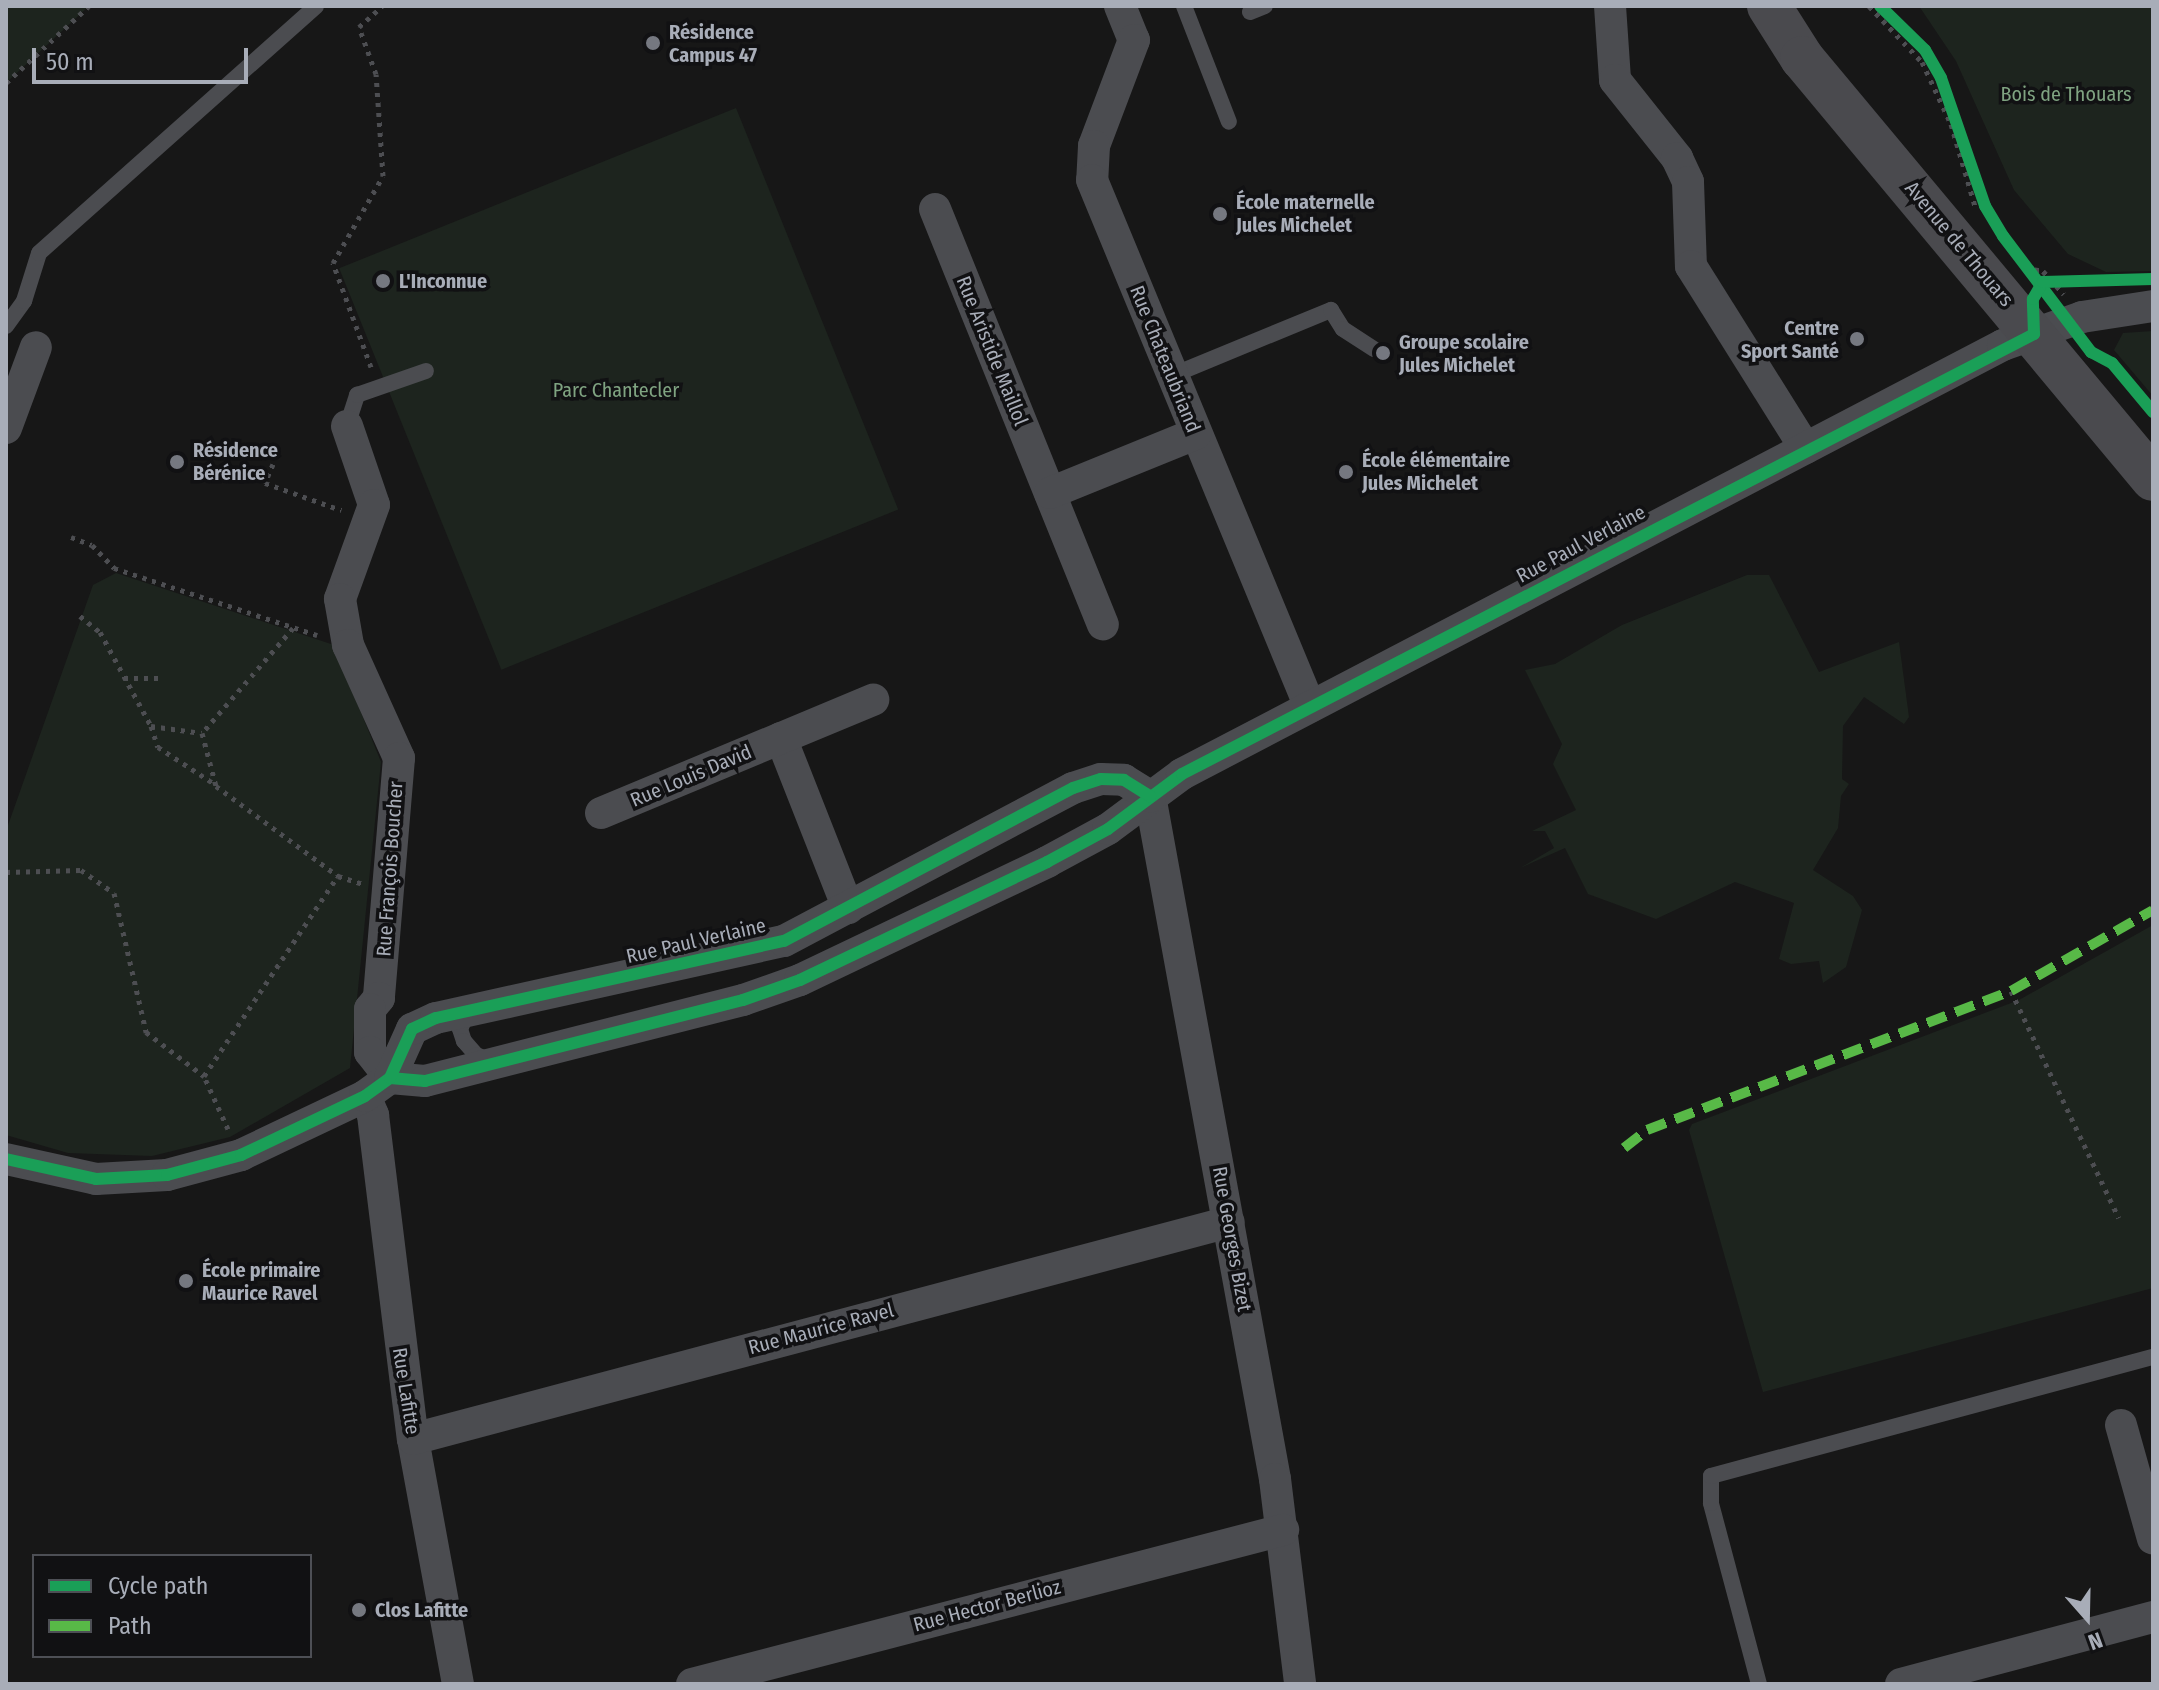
<!DOCTYPE html>
<meta charset="utf-8">
<style>
body{margin:0}
#map{position:relative;width:2159px;height:1690px;overflow:hidden;background:#171717;font-family:"Fira Sans Condensed",sans-serif}
div>[style]{position:absolute}
.green>*{inset:0;background:#1d241e;transform-origin:0 0}
.path>*{height:5px;margin-top:-2.5px;transform-origin:0;background:repeating-linear-gradient(90deg,#4d4e52 0 4px,transparent 0 10px)}
.lane>*{height:16px;margin:-8px;padding:0 8px;transform-origin:8px;border-radius:8px;background:#4b4c50}
.street>*{height:32px;margin:-16px;padding:0 16px;transform-origin:16px;border-radius:16px;background:#4b4c50}
.secondary>*{height:44px;margin:-22px;padding:0 22px;transform-origin:22px;border-radius:22px;background:#4a4a4e}
.quiet>*{height:10px;margin-top:-5px;transform-origin:0;background:repeating-linear-gradient(90deg,#58b947 0 20px,transparent 0 30px)}
.cycleway>*{height:12px;margin:-6px;padding:0 6px;transform-origin:6px;border-radius:6px;background:#1a9f57}
.dots>*{width:22px;height:22px;translate:-50% -50%;box-sizing:border-box;border:4px solid #111113;border-radius:50%}
span{translate:-50% -50%;white-space:nowrap;text-align:center;line-height:1.15;-webkit-text-stroke:7px #111113;paint-order:stroke}
.poi-label{font-size:20px;color:#a8adb8;font-weight:700}
.left{translate:0 -50%;text-align:left}
.right{translate:-100% -50%;text-align:right}
.park-label{font-size:20px;color:#7fa381}
.street-label{font-size:20px;color:#a8adb8}
.frame{position:absolute;inset:0;border:8px solid #a8adb8;pointer-events:none}
.legend{position:absolute;left:32px;top:1554px;width:280px;height:104px;box-sizing:border-box;background:#111113;border:2px solid #4d4f55;margin:0;padding:10px 14px;list-style:none;font-size:24px;color:#a8adb8}
.legend li{display:flex;align-items:center;gap:16px;height:40px}
.legend b{width:40px;border:2px solid #4d4f55}
.north{position:absolute;left:2047px;top:1578px;width:80px;height:80px;-webkit-text-stroke:6px #111113;paint-order:stroke;rotate:160deg;font-size:22px;font-weight:700;line-height:32px;text-align:center;color:#a8adb8}
.north::after{content:'';display:block;margin:auto;width:28px;height:36px;background:#a8adb8;clip-path:polygon(50% 0,100% 100%,50% 72%,0 100%)}
.scale{position:absolute;left:32px;top:48px;width:216px;height:36px;box-sizing:border-box;border:4px solid #a8adb8;border-top:0;padding-left:10px;font-size:24px;line-height:28px;white-space:nowrap;color:#a8adb8;-webkit-text-stroke:6px #111113;paint-order:stroke}
</style>
<div id="map">
<div class="green">
<div style="clip-path:polygon(6px 6px,89px 6px,6px 83px)"></div>
<div style="clip-path:polygon(1919px 6px,2153px 6px,2153px 271px,2106px 272px,2068px 254px,2014px 190px,1956px 61px)"></div>
<div style="left:736px;top:108px;width:433px;height:428px;rotate:68deg"></div>
<div style="clip-path:polygon(2153px 331px,2153px 396px,2114px 350px,2123px 333px)"></div>
<div style="clip-path:polygon(116px 573px,334px 645px,381px 762px,350px 1068px,230px 1137px,152px 1156px,68px 1153px,6px 1135px,6px 831px,93px 585px)"></div>
<div style="clip-path:polygon(1747px 575px,1769px 575px,1819px 672px,1899px 642px,1909px 717px,1904px 724px,1864px 697px,1843px 726px,1842px 779px,1849px 784px,1841px 796px,1838px 828px,1813px 870px,1853px 896px,1862px 910px,1846px 967px,1823px 983px,1819px 961px,1791px 964px,1779px 959px,1794px 903px,1735px 882px,1656px 919px,1588px 894px,1565px 848px,1520px 868px,1554px 848px,1545px 831px,1532px 831px,1576px 810px,1553px 764px,1562px 744px,1525px 670px,1555px 664px,1622px 625px)"></div>
<div style="clip-path:polygon(2153px 925px,2153px 1288px,1763px 1392px,1689px 1130px,1692px 1124px,2019px 1000px)"></div>
</div>
<div class="path">
<div style="left:1869px;top:6px;width:77px;rotate:46.6deg"></div>
<div style="left:1922px;top:62px;width:68px;rotate:64.9deg"></div>
<div style="left:1951px;top:124px;width:85px;rotate:73.7deg"></div>
<div style="left:6px;top:83px;width:113px;rotate:-42.9deg"></div>
<div style="left:2025px;top:268px;width:18px;rotate:9deg"></div>
<div style="left:2043px;top:271px;width:31px;rotate:48deg"></div>
<div style="left:371px;top:367px;width:111px;rotate:-110.1deg"></div>
<div style="left:333px;top:263px;width:100px;rotate:-60.1deg"></div>
<div style="left:383px;top:176px;width:102px;rotate:-93.9deg"></div>
<div style="left:376px;top:74px;width:50px;rotate:-109.9deg"></div>
<div style="left:359px;top:27px;width:31px;rotate:-42deg"></div>
<div style="left:273px;top:464px;width:21px;rotate:113deg"></div>
<div style="left:265px;top:483px;width:81px;rotate:19.6deg"></div>
<div style="left:71px;top:537px;width:22px;rotate:21deg"></div>
<div style="left:92px;top:545px;width:32px;rotate:46deg"></div>
<div style="left:114px;top:568px;width:214px;rotate:18.3deg"></div>
<div style="left:80px;top:616px;width:26px;rotate:39deg"></div>
<div style="left:100px;top:632px;width:107px;rotate:61.5deg"></div>
<div style="left:151px;top:726px;width:51px;rotate:7.8deg"></div>
<div style="left:293px;top:628px;width:139px;rotate:130.9deg"></div>
<div style="left:202px;top:733px;width:55px;rotate:75.2deg"></div>
<div style="left:216px;top:786px;width:152px;rotate:36.4deg"></div>
<div style="left:338px;top:876px;width:25px;rotate:18deg"></div>
<div style="left:124px;top:678px;width:35px"></div>
<div style="left:151px;top:726px;width:22px;rotate:72deg"></div>
<div style="left:158px;top:747px;width:69px;rotate:33.2deg"></div>
<div style="left:6px;top:872px;width:75px;rotate:-1.5deg"></div>
<div style="left:81px;top:870px;width:40px;rotate:34.9deg"></div>
<div style="left:114px;top:893px;width:143px;rotate:77deg"></div>
<div style="left:146px;top:1032px;width:73px;rotate:37.2deg"></div>
<div style="left:2011px;top:991px;width:251px;rotate:64.6deg"></div>
<div style="left:228px;top:1129px;width:58px;rotate:-114.4deg"></div>
<div style="left:204px;top:1076px;width:241px;rotate:-56.2deg"></div>
</div>
<div class="lane">
<div style="left:1184px;top:6px;width:124px;rotate:68.8deg"></div>
<div style="left:1250px;top:12px;width:16px;rotate:-22deg"></div>
<div style="left:6px;top:326px;width:31px;rotate:-54deg"></div>
<div style="left:24px;top:301px;width:50px;rotate:-72.6deg"></div>
<div style="left:39px;top:253px;width:371px;rotate:-41.7deg"></div>
<div style="left:1173px;top:375px;width:171px;rotate:-22.4deg"></div>
<div style="left:1331px;top:310px;width:22px;rotate:58deg"></div>
<div style="left:1343px;top:329px;width:37px;rotate:33deg"></div>
<div style="left:347px;top:426px;width:33px;rotate:-72deg"></div>
<div style="left:357px;top:395px;width:73px;rotate:-19.2deg"></div>
<div style="left:469px;top:1011px;width:20px;rotate:117deg"></div>
<div style="left:460px;top:1029px;width:13px;rotate:72deg"></div>
<div style="left:464px;top:1041px;width:18px;rotate:49deg"></div>
<div style="left:476px;top:1055px;width:17px;rotate:21deg"></div>
<div style="left:1759px;top:1684px;width:187px;rotate:-104.9deg"></div>
<div style="left:1711px;top:1503px;width:27px;rotate:-90deg"></div>
<div style="left:1711px;top:1476px;width:458px;rotate:-15.1deg"></div>
</div>
<div class="street">
<div style="left:1120px;top:6px;width:37px;rotate:68deg"></div>
<div style="left:1134px;top:40px;width:113px;rotate:110.7deg"></div>
<div style="left:1094px;top:146px;width:34px;rotate:93deg"></div>
<div style="left:1092px;top:180px;width:570px;rotate:67.53deg"></div>
<div style="left:1610px;top:6px;width:74px;rotate:86.1deg"></div>
<div style="left:1615px;top:80px;width:100px;rotate:51.5deg"></div>
<div style="left:1677px;top:158px;width:26px;rotate:65deg"></div>
<div style="left:1688px;top:182px;width:84px;rotate:88deg"></div>
<div style="left:1691px;top:266px;width:215px;rotate:57.9deg"></div>
<div style="left:935px;top:209px;width:448px;rotate:68deg"></div>
<div style="left:347px;top:426px;width:83px;rotate:71.1deg"></div>
<div style="left:374px;top:505px;width:100px;rotate:109.9deg"></div>
<div style="left:340px;top:599px;width:47px;rotate:80.1deg"></div>
<div style="left:348px;top:645px;width:124px;rotate:65.7deg"></div>
<div style="left:399px;top:758px;width:241px;rotate:94.8deg"></div>
<div style="left:379px;top:998px;width:14px;rotate:129deg"></div>
<div style="left:370px;top:1009px;width:43px;rotate:90deg"></div>
<div style="left:370px;top:1052px;width:33px;rotate:52deg"></div>
<div style="left:6px;top:428px;width:86px;rotate:-69.7deg"></div>
<div style="left:1050px;top:493px;width:157px;rotate:-22.1deg"></div>
<div style="left:781px;top:738px;width:183px;rotate:68.5deg"></div>
<div style="left:1150px;top:796px;width:694px;rotate:79.63deg"></div>
<div style="left:1275px;top:1479px;width:207px;rotate:83deg"></div>
<div style="left:601px;top:813px;width:295px;rotate:-22.6deg"></div>
<div style="left:390px;top:1078px;width:35px;rotate:5deg"></div>
<div style="left:425px;top:1081px;width:328px;rotate:-14.3deg"></div>
<div style="left:743px;top:1000px;width:60px;rotate:-19.3deg"></div>
<div style="left:800px;top:980px;width:274px;rotate:-25.5deg"></div>
<div style="left:1047px;top:862px;width:69px;rotate:-28.4deg"></div>
<div style="left:1108px;top:829px;width:92px;rotate:-36.6deg"></div>
<div style="left:1182px;top:774px;width:926px;rotate:-27.59deg"></div>
<div style="left:2003px;top:345px;width:84px;rotate:-19.5deg"></div>
<div style="left:2082px;top:317px;width:72px;rotate:-8.8deg"></div>
<div style="left:365px;top:1096px;width:21px;rotate:67deg"></div>
<div style="left:373px;top:1115px;width:326px;rotate:83deg"></div>
<div style="left:413px;top:1439px;width:249px;rotate:79.6deg"></div>
<div style="left:6px;top:1159px;width:92px;rotate:12.5deg"></div>
<div style="left:96px;top:1179px;width:71px;rotate:-3.2deg"></div>
<div style="left:167px;top:1175px;width:77px;rotate:-15.1deg"></div>
<div style="left:241px;top:1155px;width:137px;rotate:-25.4deg"></div>
<div style="left:365px;top:1096px;width:31px;rotate:-36deg"></div>
<div style="left:390px;top:1078px;width:54px;rotate:-65.8deg"></div>
<div style="left:412px;top:1029px;width:26px;rotate:-25deg"></div>
<div style="left:436px;top:1018px;width:356px;rotate:-12.5deg"></div>
<div style="left:784px;top:941px;width:327px;rotate:-27.9deg"></div>
<div style="left:1073px;top:788px;width:29px;rotate:-18deg"></div>
<div style="left:1101px;top:779px;width:23px;rotate:2deg"></div>
<div style="left:1124px;top:780px;width:31px;rotate:32deg"></div>
<div style="left:2121px;top:1425px;width:118px;rotate:74.3deg"></div>
<div style="left:413px;top:1439px;width:844px;rotate:-14.89deg"></div>
<div style="left:692px;top:1684px;width:611px;rotate:-14.61deg"></div>
<div style="left:1901px;top:1684px;width:261px;rotate:-14.9deg"></div>
</div>
<div class="secondary">
<div style="left:1769px;top:6px;width:62px;rotate:57.6deg"></div>
<div style="left:1802px;top:58px;width:548px;rotate:50.18deg"></div>
</div>
<div class="quiet">
<div style="left:1624px;top:1148px;width:29px;rotate:-38deg"></div>
<div style="left:1647px;top:1130px;width:390px;rotate:-20.9deg"></div>
<div style="left:2011px;top:991px;width:163px;rotate:-29.7deg"></div>
</div>
<div class="cycleway">
<div style="left:1880px;top:6px;width:63px;rotate:44.4deg"></div>
<div style="left:1925px;top:50px;width:32px;rotate:60deg"></div>
<div style="left:1941px;top:78px;width:135px;rotate:71deg"></div>
<div style="left:1985px;top:206px;width:35px;rotate:59deg"></div>
<div style="left:2003px;top:236px;width:146px;rotate:52.8deg"></div>
<div style="left:2091px;top:352px;width:24px;rotate:28deg"></div>
<div style="left:2112px;top:363px;width:64px;rotate:50.1deg"></div>
<div style="left:390px;top:1078px;width:35px;rotate:5deg"></div>
<div style="left:425px;top:1081px;width:328px;rotate:-14.3deg"></div>
<div style="left:743px;top:1000px;width:60px;rotate:-19.3deg"></div>
<div style="left:800px;top:980px;width:274px;rotate:-25.5deg"></div>
<div style="left:1047px;top:862px;width:69px;rotate:-28.4deg"></div>
<div style="left:1108px;top:829px;width:92px;rotate:-36.6deg"></div>
<div style="left:1182px;top:774px;width:959px;rotate:-27.31deg"></div>
<div style="left:2034px;top:334px;width:35px;rotate:-92deg"></div>
<div style="left:2033px;top:299px;width:20px;rotate:-60deg"></div>
<div style="left:2043px;top:282px;width:110px;rotate:-1.6deg"></div>
<div style="left:6px;top:1159px;width:92px;rotate:12.5deg"></div>
<div style="left:96px;top:1179px;width:71px;rotate:-3.2deg"></div>
<div style="left:167px;top:1175px;width:77px;rotate:-15.1deg"></div>
<div style="left:241px;top:1155px;width:137px;rotate:-25.4deg"></div>
<div style="left:365px;top:1096px;width:31px;rotate:-36deg"></div>
<div style="left:390px;top:1078px;width:54px;rotate:-65.8deg"></div>
<div style="left:412px;top:1029px;width:26px;rotate:-25deg"></div>
<div style="left:436px;top:1018px;width:356px;rotate:-12.5deg"></div>
<div style="left:784px;top:941px;width:327px;rotate:-27.9deg"></div>
<div style="left:1073px;top:788px;width:29px;rotate:-18deg"></div>
<div style="left:1101px;top:779px;width:23px;rotate:2deg"></div>
<div style="left:1124px;top:780px;width:31px;rotate:32deg"></div>
</div>
<div class="dots">
<div style="left:653px;top:43px;background:#757880"></div>
<div style="left:1220px;top:214px;background:#757880"></div>
<div style="left:383px;top:281px;background:#757880"></div>
<div style="left:1857px;top:339px;background:#757880"></div>
<div style="left:1383px;top:353px;background:#757880"></div>
<div style="left:177px;top:462px;background:#757880"></div>
<div style="left:1346px;top:472px;background:#757880"></div>
<div style="left:186px;top:1281px;background:#757880"></div>
<div style="left:359px;top:1610px;background:#757880"></div>
</div>
<div class="poi-label">
<span class="left" style="left:669px;top:44px">Résidence<br>Campus 47</span>
<span class="left" style="left:1236px;top:214px">École maternelle<br>Jules Michelet</span>
<span class="left" style="left:399px;top:281px">L'Inconnue</span>
<span class="right" style="left:1839px;top:340px">Centre<br>Sport Santé</span>
<span class="left" style="left:1399px;top:354px">Groupe scolaire<br>Jules Michelet</span>
<span class="left" style="left:193px;top:462px">Résidence<br>Bérénice</span>
<span class="left" style="left:1362px;top:472px">École élémentaire<br>Jules Michelet</span>
<span class="left" style="left:202px;top:1282px">École primaire<br>Maurice Ravel</span>
<span class="left" style="left:375px;top:1610px">Clos Lafitte</span>
</div>
<div class="park-label">
<span style="left:2066px;top:94px">Bois de Thouars</span>
<span style="left:616px;top:390px">Parc Chantecler</span>
</div>
<div class="street-label">
<span style="left:1959px;top:244px;rotate:50deg">Avenue de Thouars</span>
<span style="left:992px;top:351px;rotate:68deg">Rue Aristide Maillol</span>
<span style="left:1165px;top:359px;rotate:68deg">Rue Chateaubriand</span>
<span style="left:1581px;top:544px;rotate:-28deg">Rue Paul Verlaine</span>
<span style="left:691px;top:776px;rotate:-23deg">Rue Louis David</span>
<span style="left:390px;top:869px;rotate:-86deg">Rue François Boucher</span>
<span style="left:696px;top:941px;rotate:-13deg">Rue Paul Verlaine</span>
<span style="left:1232px;top:1239px;rotate:80deg">Rue Georges Bizet</span>
<span style="left:821px;top:1329px;rotate:-15deg">Rue Maurice Ravel</span>
<span style="left:406px;top:1391px;rotate:81deg">Rue Lafitte</span>
<span style="left:987px;top:1606px;rotate:-15deg">Rue Hector Berlioz</span>
</div>
<div class="frame"></div>
<ul class="legend">
<li><b style="height:10px;background:#1a9f57"></b>Cycle path</li>
<li><b style="height:10px;background:#58b947"></b>Path</li>
</ul>
<div class="north">N</div>
<div class="scale">50 m</div>
</div>
